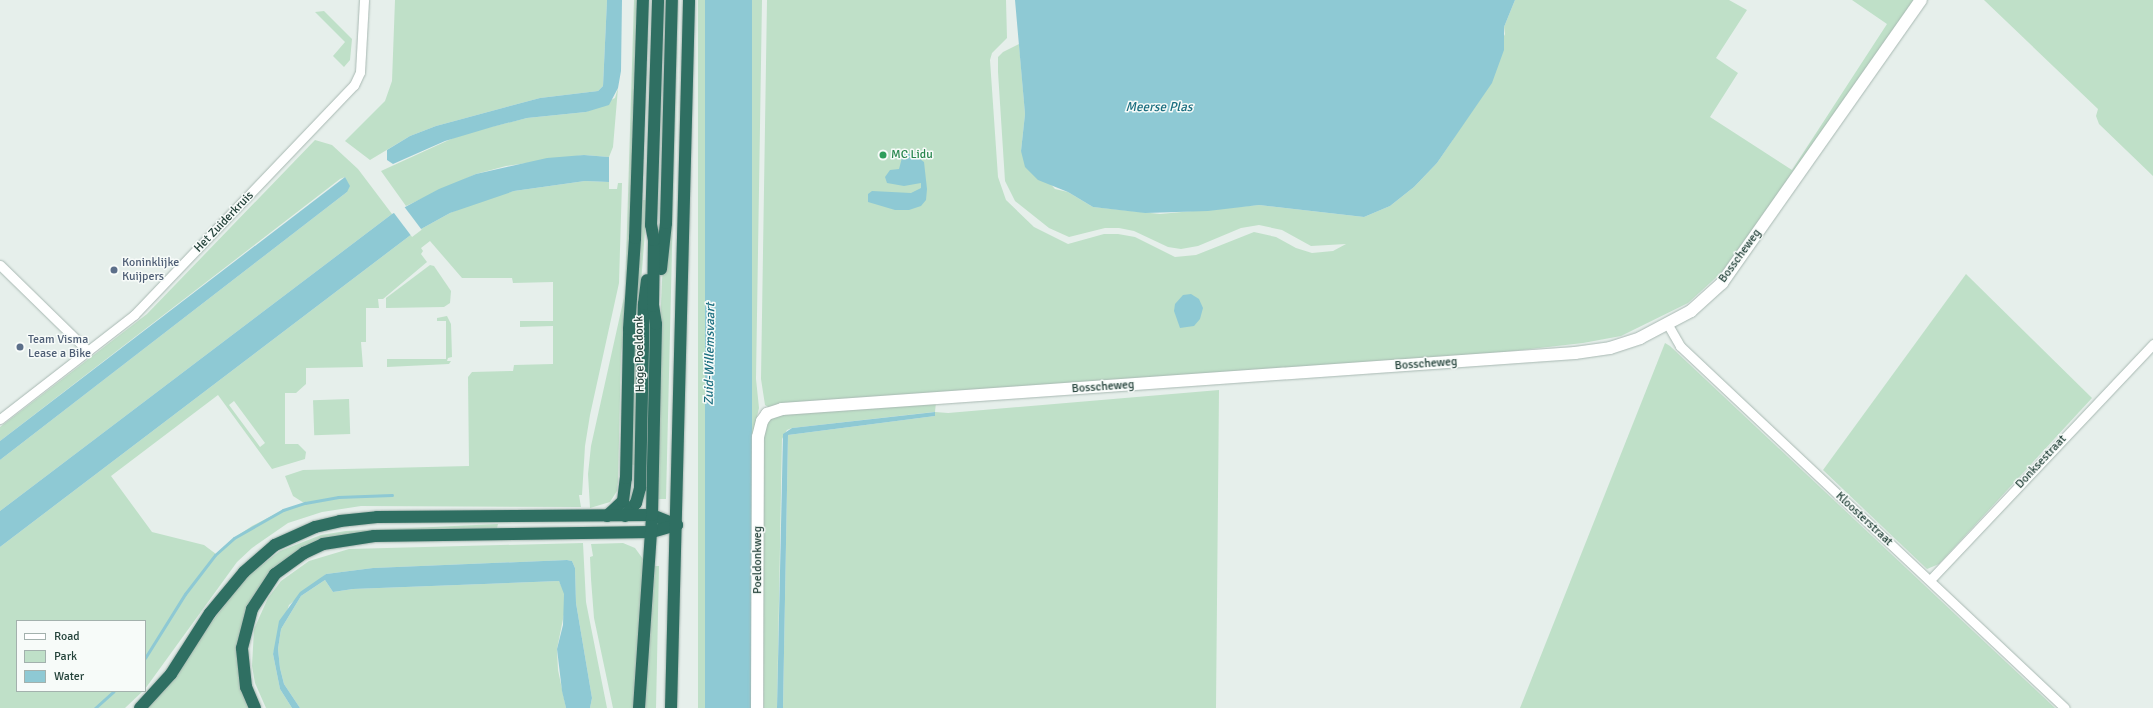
<!DOCTYPE html>
<style>
body{margin:0}
#map{position:relative;width:2153px;height:708px;overflow:hidden;background:#e6efeb;font-family:Signika,sans-serif}
div>[style]{position:absolute}
.green>*{inset:0;background:#bfe0c8;transform-origin:0 0}
.water>*{inset:0;background:#8ec9d4;transform-origin:0 0}
.pier>*{inset:0;background:#e6efeb;transform-origin:0 0}
.stream>*{height:3px;margin:-1.5px;padding:0 1.5px;transform-origin:1.5px;border-radius:1.5px;background:#8ec9d4}
.roads{filter:drop-shadow(0 0 1px #a8b8b2) drop-shadow(0 0 1px #a8b8b2)}
.street>*{height:9px;margin:-4.5px;padding:0 4.5px;transform-origin:4.5px;border-radius:4.5px;background:#fff}
.secondary>*{height:12px;margin:-6px;padding:0 6px;transform-origin:6px;border-radius:6px;background:#fff}
.highway>*{height:12px;margin:-6px;padding:0 6px;transform-origin:6px;border-radius:6px;background:#2f6f62}
.dots>*{width:11px;height:11px;translate:-50% -50%;box-sizing:border-box;border:2px solid #f7fbf9;border-radius:50%}
span{translate:-50% -50%;white-space:nowrap;text-align:center;line-height:1.15;-webkit-text-stroke:3px #f7fbf9;paint-order:stroke}
.leisure-label{font-size:12px;color:#27864d}
.left{translate:0 -50%;text-align:left}
.street-label{font-size:12px;color:#24423a}
.service-label{font-size:12px;color:#4e5e75}
.water-label{font-size:13px;color:#1c6f80;font-style:italic}
.legend{position:absolute;left:16px;top:620px;width:130px;height:72px;box-sizing:border-box;background:#f7fbf9;border:1px solid #a3b1ad;margin:0;padding:5px 7px;list-style:none;font-size:12px;color:#24423a}
.legend li{display:flex;align-items:center;gap:8px;height:20px}
.legend b{width:20px;border:1px solid #a3b1ad}
</style>
<div id="map">
<div class="green">
<div style="clip-path:polygon(395px 0,607px 0,603px 86px,598px 91px,540px 98px,436px 126px,410px 136px,370px 160px,345px 141px,385px 101px,392px 81px)"></div>
<div style="clip-path:polygon(634px 0,639px 0,637px 60px,625px 325px,621px 354px,618px 482px,617px 491px,610px 502px,590px 508px,588px 474px,591px 446px,625px 293px)"></div>
<div style="clip-path:polygon(675px 0,678px 0,666px 499px,658px 499px,661px 304px)"></div>
<div style="left:698px;top:0;width:7px;height:708px"></div>
<div style="clip-path:polygon(752px 0,762px 0,756px 379px,759px 408px,754px 429px,754px 708px,741px 708px)"></div>
<div style="clip-path:polygon(767px 0,1006px 0,1007px 38px,992px 53px,990px 60px,998px 177px,1006px 200px,1034px 227px,1068px 244px,1104px 234px,1118px 234px,1135px 237px,1175px 257px,1196px 255px,1254px 232px,1276px 237px,1296px 248px,1312px 253px,1333px 251px,1346px 244px,1311px 246px,1282px 230px,1259px 225px,1241px 228px,1198px 246px,1181px 249px,1168px 247px,1134px 231px,1119px 228px,1105px 228px,1069px 237px,1049px 228px,1015px 201px,1005px 181px,998px 72px,998px 57px,1003px 52px,1019px 44px,1025px 114px,1021px 151px,1055px 189px,1068px 192px,1093px 207px,1160px 214px,1259px 205px,1364px 217px,1390px 206px,1414px 187px,1437px 163px,1452px 141px,1505px 34px,1504px 27px,1515px 0,1729px 0,1747px 10px,1716px 58px,1738px 73px,1710px 117px,1792px 170px,1887px 24px,1852px 0,1916px 0,1721px 273px,1688px 303px,1621px 336px,1583px 343px,1505px 352px,768px 407px,765px 405px,761px 379px)"></div>
<div style="clip-path:polygon(1984px 0,2153px 0,2153px 176px,2099px 124px,2096px 116px,2098px 109px)"></div>
<div style="clip-path:polygon(324px 11px,352px 39px,350px 60px,344px 67px,333px 56px,345px 42px,315px 12px)"></div>
<div style="clip-path:polygon(618px 88px,613px 147px,609px 157px,584px 155px,506px 166px,476px 174px,406px 206px,381px 171px,462px 134px,527px 118px,586px 112px,615px 98px)"></div>
<div style="clip-path:polygon(315px 140px,332px 145px,358px 169px,392px 214px,0 511px,0 460px,347px 192px,345px 177px,340px 179px,0 441px,0 427px,147px 314px)"></div>
<div style="clip-path:polygon(evenodd,585px 181px,609px 182px,609px 189px,617px 189px,618px 183px,622px 183px,619px 283px,590px 415px,585px 446px,582px 495px,579px 495px,581px 507px,361px 506px,322px 512px,288px 523px,252px 548px,237px 562px,145px 689px,145px 621px,17px 621px,17px 691px,143px 691px,125px 708px,0 708px,0 547px,412px 234px,450px 213px,484px 199px,514px 191px,585px 181px,430px 241px,462px 278px,512px 278px,513px 283px,553px 282px,553px 321px,520px 321px,520px 327px,553px 326px,553px 364px,514px 365px,513px 371px,472px 372px,468px 377px,469px 466px,303px 470px,285px 476px,293px 496px,304px 503px,283px 510px,252px 526px,234px 538px,216px 554px,204px 545px,152px 532px,111px 476px,218px 395px,272px 469px,305px 459px,306px 452px,298px 444px,285px 444px,285px 393px,296px 393px,306px 384px,306px 368px,363px 367px,361px 342px,366px 342px,366px 308px,379px 308px,378px 299px,383px 299px,427px 262px,421px 254px,423px 251px,421px 248px,430px 241px,585px 181px,234px 401px,265px 443px,260px 447px,229px 405px,234px 401px)"></div>
<div style="clip-path:polygon(641px 200px,646px 200px,645px 231px,640px 296px,635px 465px,632px 465px,635px 296px)"></div>
<div style="clip-path:polygon(430px 265px,434px 266px,451px 291px,450px 303px,444px 307px,386px 308px,386px 298px)"></div>
<div style="clip-path:polygon(1966px 274px,2092px 398px,1939px 564px,1927px 569px,1823px 470px)"></div>
<div style="clip-path:polygon(447px 316px,451px 324px,452px 357px,448px 358px,447px 361px,451px 361px,449px 364px,387px 367px,387px 359px,446px 359px,446px 321px,437px 321px,437px 318px)"></div>
<div style="clip-path:polygon(1665px 343px,1670px 346px,2055px 708px,1520px 708px)"></div>
<div style="clip-path:polygon(1219px 390px,1216px 708px,783px 708px,788px 435px,935px 416px,934px 412px,792px 428px,787px 430px,782px 439px,777px 708px,764px 708px,762px 439px,766px 423px,770px 418px,782px 413px,936px 402px,935px 412px,948px 413px)"></div>
<div style="left:349px;top:399px;width:35px;height:36px;rotate:88deg"></div>
<div style="clip-path:polygon(498px 524px,497px 528px,374px 532px,285px 560px,242px 627px,250px 708px,145px 708px,248px 575px,280px 551px,321px 535px,346px 531px)"></div>
<div style="clip-path:polygon(583px 543px,586px 602px,607px 708px,590px 708px,592px 698px,576px 603px,575px 568px,572px 561px,567px 560px,373px 568px,326px 574px,289px 605px,273px 654px,280px 689px,292px 708px,266px 708px,255px 683px,252px 666px,254px 629px,268px 598px,281px 581px,309px 561px,349px 549px)"></div>
<div style="clip-path:polygon(623px 543px,635px 548px,643px 559px,633px 708px,613px 708px,594px 618px,591px 579px,590px 557px,593px 556px,591px 544px)"></div>
<div style="clip-path:polygon(655px 566px,659px 566px,656px 708px,645px 708px)"></div>
<div style="clip-path:polygon(325px 580px,333px 592px,353px 589px,559px 581px,565px 594px,565px 609px,557px 649px,558px 670px,566px 708px,300px 708px,284px 684px,280px 668px,278px 649px,281px 629px,301px 596px)"></div>
</div>
<div class="water">
<div style="clip-path:polygon(607px 0,622px 0,621px 71px,618px 88px,609px 105px,586px 112px,527px 118px,492px 127px,445px 141px,393px 164px,387px 160px,387px 150px,410px 136px,436px 126px,540px 98px,598px 91px,603px 86px)"></div>
<div style="left:705px;top:0;width:47px;height:708px"></div>
<div style="clip-path:polygon(1015px 0,1515px 0,1504px 27px,1504px 50px,1492px 83px,1437px 163px,1414px 187px,1390px 206px,1364px 217px,1259px 205px,1208px 211px,1145px 213px,1093px 207px,1068px 192px,1038px 180px,1025px 167px,1021px 151px,1025px 114px)"></div>
<div style="clip-path:polygon(903px 154px,913px 154px,924px 162px,927px 189px,926px 200px,921px 206px,909px 210px,895px 210px,868px 202px,868px 194px,872px 191px,911px 193px,921px 188px,921px 183px,904px 186px,887px 183px,885px 177px,890px 170px,899px 169px)"></div>
<div style="clip-path:polygon(584px 155px,609px 157px,609px 182px,585px 181px,514px 191px,450px 213px,412px 234px,0 547px,0 511px,392px 214px,439px 189px,476px 174px,547px 158px)"></div>
<div style="clip-path:polygon(345px 177px,350px 186px,347px 192px,0 460px,0 441px)"></div>
<div style="clip-path:polygon(1191px 294px,1199px 299px,1203px 308px,1200px 319px,1194px 326px,1180px 328px,1174px 311px,1175px 304px,1183px 295px)"></div>
<div style="clip-path:polygon(935px 412px,935px 416px,788px 435px,783px 708px,777px 708px,783px 434px,792px 428px)"></div>
<div style="clip-path:polygon(567px 560px,572px 561px,575px 568px,576px 603px,592px 698px,590px 708px,566px 708px,562px 691px,557px 649px,563px 625px,564px 594px,559px 581px,353px 589px,333px 592px,325px 580px,301px 596px,281px 629px,278px 649px,280px 668px,284px 684px,300px 708px,292px 708px,280px 689px,273px 654px,279px 621px,300px 592px,326px 574px,373px 568px)"></div>
</div>
<div class="pier">
<div style="left:403px;top:205px;width:31px;height:12px;rotate:53deg"></div>
</div>
<div class="stream">
<div style="left:145px;top:658px;width:75px;rotate:-58deg"></div>
<div style="left:185px;top:594px;width:49px;rotate:-52.4deg"></div>
<div style="left:215px;top:555px;width:25px;rotate:-42deg"></div>
<div style="left:234px;top:538px;width:56px;rotate:-29.7deg"></div>
<div style="left:283px;top:510px;width:23px;rotate:-18deg"></div>
<div style="left:305px;top:503px;width:34px;rotate:-10deg"></div>
<div style="left:338px;top:497px;width:54px;rotate:-2.1deg"></div>
<div style="left:95px;top:708px;width:25px;rotate:-42deg"></div>
</div>
<div class="roads">
<div class="street">
<div style="left:0;top:265px;width:123px;rotate:44.3deg"></div>
<div style="left:1668px;top:325px;width:24px;rotate:60deg"></div>
<div style="left:1680px;top:346px;width:528px;rotate:43.24deg"></div>
<div style="left:0;top:419px;width:170px;rotate:-37.8deg"></div>
<div style="left:134px;top:315px;width:318px;rotate:-46.3deg"></div>
<div style="left:354px;top:85px;width:14px;rotate:-65deg"></div>
<div style="left:360px;top:72px;width:72px;rotate:-86.8deg"></div>
<div style="left:1930px;top:580px;width:325px;rotate:-46.6deg"></div>
</div>
<div class="secondary">
<div style="left:757px;top:708px;width:271px;rotate:-89.8deg"></div>
<div style="left:758px;top:437px;width:16px;rotate:-76deg"></div>
<div style="left:762px;top:421px;width:9px;rotate:-54deg"></div>
<div style="left:767px;top:414px;width:16px;rotate:-18deg"></div>
<div style="left:782px;top:409px;width:795px;rotate:-4.04deg"></div>
<div style="left:1575px;top:353px;width:35px;rotate:-8deg"></div>
<div style="left:1610px;top:348px;width:32px;rotate:-18deg"></div>
<div style="left:1640px;top:338px;width:58px;rotate:-27.9deg"></div>
<div style="left:1691px;top:311px;width:42px;rotate:-42.1deg"></div>
<div style="left:1722px;top:283px;width:346px;rotate:-54.9deg"></div>
</div>
<div class="highway">
<div style="left:661px;top:269px;width:46px;rotate:-83.8deg"></div>
<div style="left:666px;top:223px;width:223px;rotate:-88.5deg"></div>
<div style="left:607px;top:516px;width:22px;rotate:-43deg"></div>
<div style="left:623px;top:501px;width:23px;rotate:-83deg"></div>
<div style="left:626px;top:478px;width:149px;rotate:-88.8deg"></div>
<div style="left:629px;top:329px;width:91px;rotate:-86.2deg"></div>
<div style="left:635px;top:238px;width:238px;rotate:-88.1deg"></div>
<div style="left:625px;top:516px;width:17px;rotate:-50deg"></div>
<div style="left:636px;top:503px;width:16px;rotate:-75deg"></div>
<div style="left:640px;top:488px;width:184px;rotate:-88.8deg"></div>
<div style="left:644px;top:304px;width:24px;rotate:-83deg"></div>
<div style="left:140px;top:708px;width:46px;rotate:-47.6deg"></div>
<div style="left:171px;top:674px;width:72px;rotate:-57.4deg"></div>
<div style="left:210px;top:613px;width:53px;rotate:-50.3deg"></div>
<div style="left:244px;top:572px;width:41px;rotate:-41.1deg"></div>
<div style="left:275px;top:545px;width:44px;rotate:-24.2deg"></div>
<div style="left:315px;top:527px;width:26px;rotate:-13deg"></div>
<div style="left:340px;top:521px;width:37px;rotate:-6deg"></div>
<div style="left:377px;top:517px;width:275px;rotate:-0.4deg"></div>
<div style="left:652px;top:515px;width:27px;rotate:22deg"></div>
<div style="left:255px;top:708px;width:23px;rotate:-113deg"></div>
<div style="left:246px;top:687px;width:39px;rotate:-96deg"></div>
<div style="left:242px;top:648px;width:40px;rotate:-75.6deg"></div>
<div style="left:252px;top:609px;width:42px;rotate:-56.7deg"></div>
<div style="left:275px;top:574px;width:36px;rotate:-36deg"></div>
<div style="left:304px;top:553px;width:21px;rotate:-25deg"></div>
<div style="left:323px;top:544px;width:52px;rotate:-8.9deg"></div>
<div style="left:374px;top:536px;width:278px;rotate:-0.8deg"></div>
<div style="left:652px;top:532px;width:26px;rotate:-16deg"></div>
<div style="left:639px;top:708px;width:193px;rotate:-86.1deg"></div>
<div style="left:652px;top:515px;width:191px;rotate:-88.8deg"></div>
<div style="left:656px;top:324px;width:18px;rotate:-99deg"></div>
<div style="left:653px;top:306px;width:66px;rotate:-89.1deg"></div>
<div style="left:654px;top:240px;width:15px;rotate:-101deg"></div>
<div style="left:651px;top:225px;width:225px;rotate:-88.2deg"></div>
<div style="left:671px;top:708px;width:708px;rotate:-88.54deg"></div>
</div>
</div>
<div class="dots">
<div style="left:883px;top:155px;background:#2e9e5b"></div>
<div style="left:114px;top:270px;background:#5c6f8a"></div>
<div style="left:20px;top:347px;background:#5c6f8a"></div>
</div>
<div class="leisure-label">
<span class="left" style="left:891px;top:155px">MC Lidu</span>
</div>
<div class="street-label">
<span style="left:224px;top:222px;rotate:-46deg">Het Zuiderkruis</span>
<span style="left:1740px;top:256px;rotate:-54deg">Bosscheweg</span>
<span style="left:640px;top:354px;rotate:-91deg">Hoge Poeldonk</span>
<span style="left:1426px;top:364px;rotate:-4deg">Bosscheweg</span>
<span style="left:1103px;top:387px;rotate:-4deg">Bosscheweg</span>
<span style="left:2041px;top:462px;rotate:-47deg">Donksestraat</span>
<span style="left:1864px;top:519px;rotate:43deg">Kloosterstraat</span>
<span style="left:758px;top:560px;rotate:-90deg">Poeldonkweg</span>
</div>
<div class="service-label">
<span class="left" style="left:122px;top:270px">Koninklijke<br>Kuijpers</span>
<span class="left" style="left:28px;top:347px">Team Visma<br>Lease a Bike</span>
</div>
<div class="water-label">
<span style="left:1159px;top:107px">Meerse Plas</span>
<span style="left:710px;top:354px;rotate:-89deg">Zuid-Willemsvaart</span>
</div>
<ul class="legend">
<li><b style="height:5px;background:#fff"></b>Road</li>
<li><b style="height:11px;background:#bfe0c8"></b>Park</li>
<li><b style="height:11px;background:#8ec9d4"></b>Water</li>
</ul>
</div>
